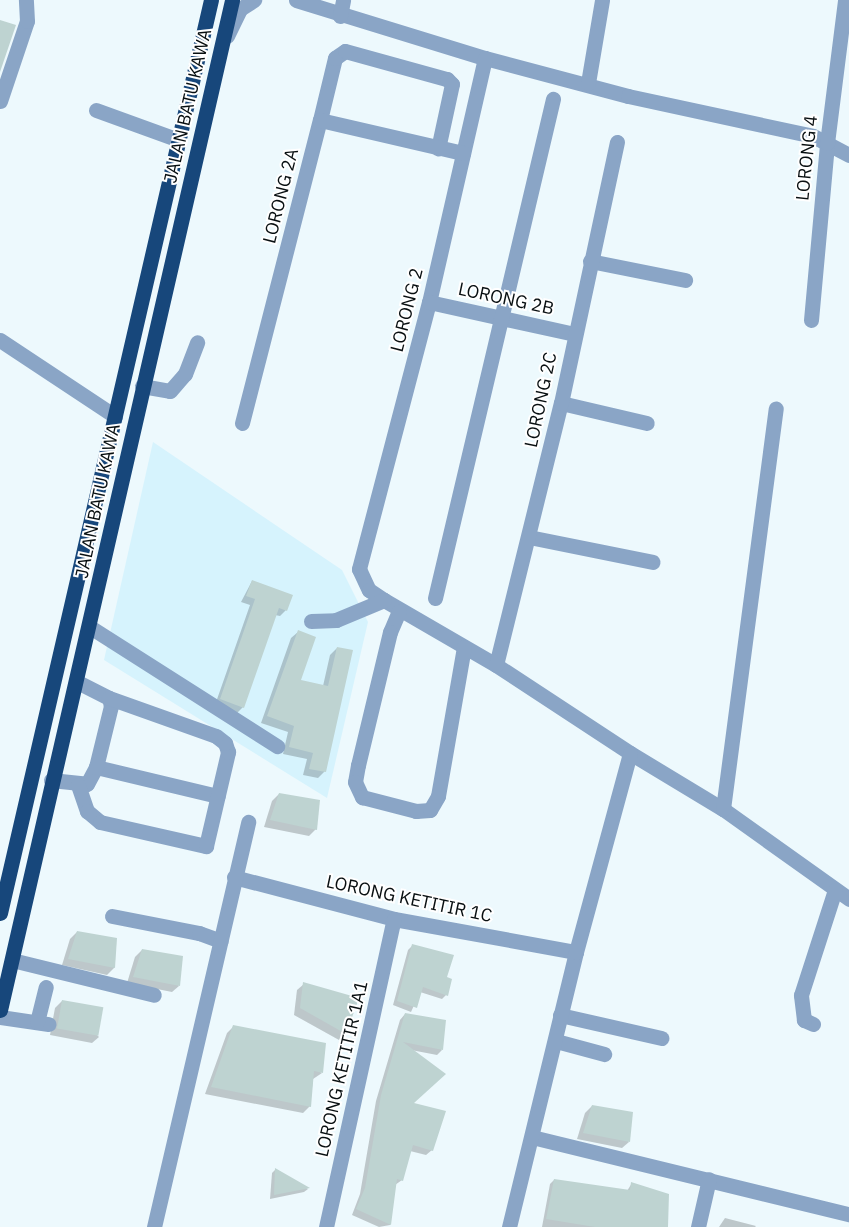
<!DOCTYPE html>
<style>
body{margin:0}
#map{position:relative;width:849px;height:1227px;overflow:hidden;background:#edf9fd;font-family:"IBM Plex Sans",sans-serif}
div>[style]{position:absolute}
.built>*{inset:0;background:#d6f3fd}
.shadow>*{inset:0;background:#0003}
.building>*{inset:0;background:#bed3d1;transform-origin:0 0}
.minor>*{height:15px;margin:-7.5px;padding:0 7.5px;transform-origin:7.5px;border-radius:7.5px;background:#8aa5c6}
.highway>*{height:15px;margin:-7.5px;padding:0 7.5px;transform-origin:7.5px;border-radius:7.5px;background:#17477b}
span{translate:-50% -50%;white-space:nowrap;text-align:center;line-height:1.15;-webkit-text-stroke:4px #fff;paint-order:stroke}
.street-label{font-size:18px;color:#080f11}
</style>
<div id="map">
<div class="built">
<div style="clip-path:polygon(153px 442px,342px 570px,368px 622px,327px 798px,104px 660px)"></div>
</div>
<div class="shadow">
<div style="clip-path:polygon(252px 581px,286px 610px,280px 616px,275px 615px,243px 707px,237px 713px,215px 705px,250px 605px,241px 602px)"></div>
<div style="clip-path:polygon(298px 632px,299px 681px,323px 686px,330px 655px,337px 648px,325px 771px,318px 778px,303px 775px,307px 759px,283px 754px,288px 732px,261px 723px,291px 638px)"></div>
<div style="clip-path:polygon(279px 794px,316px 829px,309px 836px,264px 827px,272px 801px)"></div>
<div style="clip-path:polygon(77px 932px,116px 939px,114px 968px,107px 975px,62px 965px,70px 939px)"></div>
<div style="clip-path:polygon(412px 946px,446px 995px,442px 999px,420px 992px,411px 1012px,393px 1005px,408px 950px)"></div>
<div style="clip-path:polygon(142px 950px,179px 986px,172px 992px,127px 983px,135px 957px)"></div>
<div style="clip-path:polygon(304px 984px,345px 1033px,339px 1040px,294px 1015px,297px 990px)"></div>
<div style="clip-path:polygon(62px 1001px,99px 1037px,92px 1043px,50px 1035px,55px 1008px)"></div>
<div style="clip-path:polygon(405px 1014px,442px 1050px,437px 1055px,411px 1050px,412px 1104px,432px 1150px,426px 1155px,410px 1151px,402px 1180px,395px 1185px,390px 1225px,379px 1227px,352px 1215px,360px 1194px,376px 1101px,400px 1020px)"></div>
<div style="clip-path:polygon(234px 1026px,322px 1073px,313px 1079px,310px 1106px,303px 1113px,205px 1094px,227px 1033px)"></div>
<div style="clip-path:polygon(592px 1106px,629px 1142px,622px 1148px,577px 1139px,585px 1113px)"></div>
<div style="clip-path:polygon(276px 1169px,308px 1189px,304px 1192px,270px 1199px,272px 1173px)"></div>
<div style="clip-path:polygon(554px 1180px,627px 1191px,632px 1183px,667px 1227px,542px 1227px,550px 1184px)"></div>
<div style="clip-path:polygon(725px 1218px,756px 1226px,755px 1227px,719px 1227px)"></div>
</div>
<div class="building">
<div style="clip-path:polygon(0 20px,16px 25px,0 72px)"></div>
<div style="clip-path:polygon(252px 580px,293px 595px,287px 611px,279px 608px,244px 708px,220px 699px,255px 599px,246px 596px)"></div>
<div style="clip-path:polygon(298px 630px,316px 637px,301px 680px,328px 686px,337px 647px,353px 650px,326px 772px,309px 769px,313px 753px,289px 747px,294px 726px,267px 716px)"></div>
<div style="clip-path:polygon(279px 793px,320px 800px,317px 830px,270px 820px)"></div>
<div style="clip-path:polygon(77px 931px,117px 938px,115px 968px,68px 959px)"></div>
<div style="clip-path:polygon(412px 944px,454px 955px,447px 977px,452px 979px,448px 996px,423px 987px,417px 1008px,397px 1001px)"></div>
<div style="clip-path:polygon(142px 949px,183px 956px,180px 986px,133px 977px)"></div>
<div style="clip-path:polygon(303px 982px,359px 998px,346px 1034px,300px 1008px)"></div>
<div style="left:62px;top:1000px;width:42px;height:29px;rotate:10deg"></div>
<div style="clip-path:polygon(405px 1013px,446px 1020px,443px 1050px,403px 1042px,446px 1074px,414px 1103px,446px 1111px,433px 1151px,413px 1145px,403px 1181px,397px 1179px,391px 1225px,356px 1209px,365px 1188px,381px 1095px)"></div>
<div style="clip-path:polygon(233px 1025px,326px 1043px,323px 1073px,314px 1071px,311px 1107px,211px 1087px)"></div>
<div style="clip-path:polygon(592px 1105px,633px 1112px,630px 1142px,583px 1133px)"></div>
<div style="clip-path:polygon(275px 1168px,310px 1188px,274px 1195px)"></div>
<div style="clip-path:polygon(554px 1179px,630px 1190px,631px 1182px,669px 1194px,668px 1227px,595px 1227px,546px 1219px)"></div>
</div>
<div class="minor">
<div style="left:296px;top:0;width:198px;rotate:17.1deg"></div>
<div style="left:485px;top:58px;width:148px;rotate:14.9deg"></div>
<div style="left:628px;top:96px;width:189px;rotate:12.2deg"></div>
<div style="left:813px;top:136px;width:41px;rotate:27.8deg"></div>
<div style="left:340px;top:16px;width:16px;rotate:-79deg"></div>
<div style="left:227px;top:36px;width:30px;rotate:-64deg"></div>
<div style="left:240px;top:9px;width:17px;rotate:-33deg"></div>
<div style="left:485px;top:58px;width:250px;rotate:102.9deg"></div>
<div style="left:429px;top:302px;width:276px;rotate:104.7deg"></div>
<div style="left:359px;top:569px;width:23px;rotate:65deg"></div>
<div style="left:369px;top:590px;width:18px;rotate:34deg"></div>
<div style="left:384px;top:600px;width:129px;rotate:30.1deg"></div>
<div style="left:496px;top:665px;width:160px;rotate:33.3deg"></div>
<div style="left:630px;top:753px;width:109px;rotate:31.1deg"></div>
<div style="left:723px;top:809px;width:155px;rotate:35.5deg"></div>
<div style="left:588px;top:83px;width:84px;rotate:-80.4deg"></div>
<div style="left:0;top:101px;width:84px;rotate:-71.4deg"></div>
<div style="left:27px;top:21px;width:21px;rotate:-93deg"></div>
<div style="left:96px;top:110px;width:88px;rotate:19.9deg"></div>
<div style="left:320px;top:120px;width:64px;rotate:-76.4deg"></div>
<div style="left:335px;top:58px;width:12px;rotate:-35deg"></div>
<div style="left:345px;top:51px;width:106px;rotate:15.4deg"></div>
<div style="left:447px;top:79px;width:7px;rotate:45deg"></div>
<div style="left:452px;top:84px;width:66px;rotate:102.2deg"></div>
<div style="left:590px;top:261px;width:97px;rotate:11.3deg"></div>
<div style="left:429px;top:302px;width:149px;rotate:12.4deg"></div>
<div style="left:811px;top:320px;width:178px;rotate:-84.8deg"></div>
<div style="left:827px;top:143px;width:144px;rotate:-82.8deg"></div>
<div style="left:0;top:340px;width:138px;rotate:33.5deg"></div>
<div style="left:142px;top:386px;width:28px;rotate:10deg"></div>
<div style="left:170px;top:391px;width:23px;rotate:-49deg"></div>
<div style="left:185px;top:374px;width:34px;rotate:-69deg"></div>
<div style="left:561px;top:403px;width:88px;rotate:13.1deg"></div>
<div style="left:242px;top:423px;width:313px;rotate:-75.6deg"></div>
<div style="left:320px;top:120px;width:147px;rotate:13deg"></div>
<div style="left:529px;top:537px;width:126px;rotate:11.4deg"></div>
<div style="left:435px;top:598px;width:513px;rotate:-76.7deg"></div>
<div style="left:399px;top:611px;width:23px;rotate:113deg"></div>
<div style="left:390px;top:632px;width:137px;rotate:103.5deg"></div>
<div style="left:358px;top:765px;width:17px;rotate:100deg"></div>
<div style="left:355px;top:782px;width:17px;rotate:65deg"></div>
<div style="left:362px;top:797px;width:56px;rotate:14.5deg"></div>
<div style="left:416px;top:811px;width:14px;rotate:-4deg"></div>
<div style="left:430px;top:810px;width:16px;rotate:-60deg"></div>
<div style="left:438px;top:796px;width:151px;rotate:-80.1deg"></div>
<div style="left:311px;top:621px;width:25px;rotate:-2deg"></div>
<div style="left:336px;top:620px;width:52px;rotate:-22.6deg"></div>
<div style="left:90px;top:627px;width:222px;rotate:32.5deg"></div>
<div style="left:496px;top:665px;width:270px;rotate:-76.1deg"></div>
<div style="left:561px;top:403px;width:267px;rotate:-77.9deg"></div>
<div style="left:96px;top:767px;width:125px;rotate:13.4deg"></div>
<div style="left:51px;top:780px;width:36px;rotate:6deg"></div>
<div style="left:87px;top:784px;width:19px;rotate:-62deg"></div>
<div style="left:96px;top:767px;width:63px;rotate:-76.2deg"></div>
<div style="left:111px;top:706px;width:8px;rotate:-104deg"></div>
<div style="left:109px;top:698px;width:37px;rotate:-153deg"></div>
<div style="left:78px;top:785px;width:28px;rotate:71deg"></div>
<div style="left:87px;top:811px;width:17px;rotate:40deg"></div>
<div style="left:100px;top:822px;width:109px;rotate:12.8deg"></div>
<div style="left:206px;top:846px;width:97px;rotate:-76.8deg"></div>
<div style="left:228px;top:752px;width:9px;rotate:-108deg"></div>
<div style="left:225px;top:743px;width:11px;rotate:-142deg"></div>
<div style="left:216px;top:736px;width:114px;rotate:-160.4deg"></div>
<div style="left:723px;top:809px;width:404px;rotate:-82.5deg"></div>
<div style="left:234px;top:877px;width:165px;rotate:14.7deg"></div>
<div style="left:394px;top:919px;width:185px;rotate:10.3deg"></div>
<div style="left:112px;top:916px;width:89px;rotate:11.1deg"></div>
<div style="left:199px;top:933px;width:23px;rotate:20deg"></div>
<div style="left:12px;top:960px;width:146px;rotate:13.8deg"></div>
<div style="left:560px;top:1015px;width:104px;rotate:12.8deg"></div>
<div style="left:0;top:1017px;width:49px;rotate:8.3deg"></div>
<div style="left:37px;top:1022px;width:36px;rotate:-76deg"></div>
<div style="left:813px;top:1024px;width:10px;rotate:-156deg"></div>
<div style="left:804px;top:1020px;width:25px;rotate:-97deg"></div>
<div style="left:801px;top:995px;width:110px;rotate:-72.1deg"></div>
<div style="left:556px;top:1041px;width:50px;rotate:15.2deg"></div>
<div style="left:532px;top:1137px;width:326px;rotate:13.7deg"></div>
<div style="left:154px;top:1227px;width:416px;rotate:-76.9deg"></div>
<div style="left:326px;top:1227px;width:315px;rotate:-77.6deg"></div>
<div style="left:509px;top:1227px;width:283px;rotate:-76.3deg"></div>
<div style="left:576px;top:952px;width:206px;rotate:-74.8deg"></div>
<div style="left:698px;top:1227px;width:49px;rotate:-77.1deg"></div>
</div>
<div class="highway">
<div style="left:0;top:913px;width:937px;rotate:-76.99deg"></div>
<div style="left:0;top:1010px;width:1036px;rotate:-77.06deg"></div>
</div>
<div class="street-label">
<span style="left:188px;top:106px;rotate:-77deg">JALAN BATU KAWA</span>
<span style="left:807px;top:158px;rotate:-84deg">LORONG 4</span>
<span style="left:281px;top:196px;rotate:-76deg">LORONG 2A</span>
<span style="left:506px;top:299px;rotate:12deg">LORONG 2B</span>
<span style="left:407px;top:310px;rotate:-76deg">LORONG 2</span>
<span style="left:541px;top:400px;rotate:-78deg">LORONG 2C</span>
<span style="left:98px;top:501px;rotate:-78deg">JALAN BATU KAWA</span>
<span style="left:409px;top:899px;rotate:12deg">LORONG KETITIR 1C</span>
<span style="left:342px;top:1069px;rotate:-77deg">LORONG KETITIR 1A1</span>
</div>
</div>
